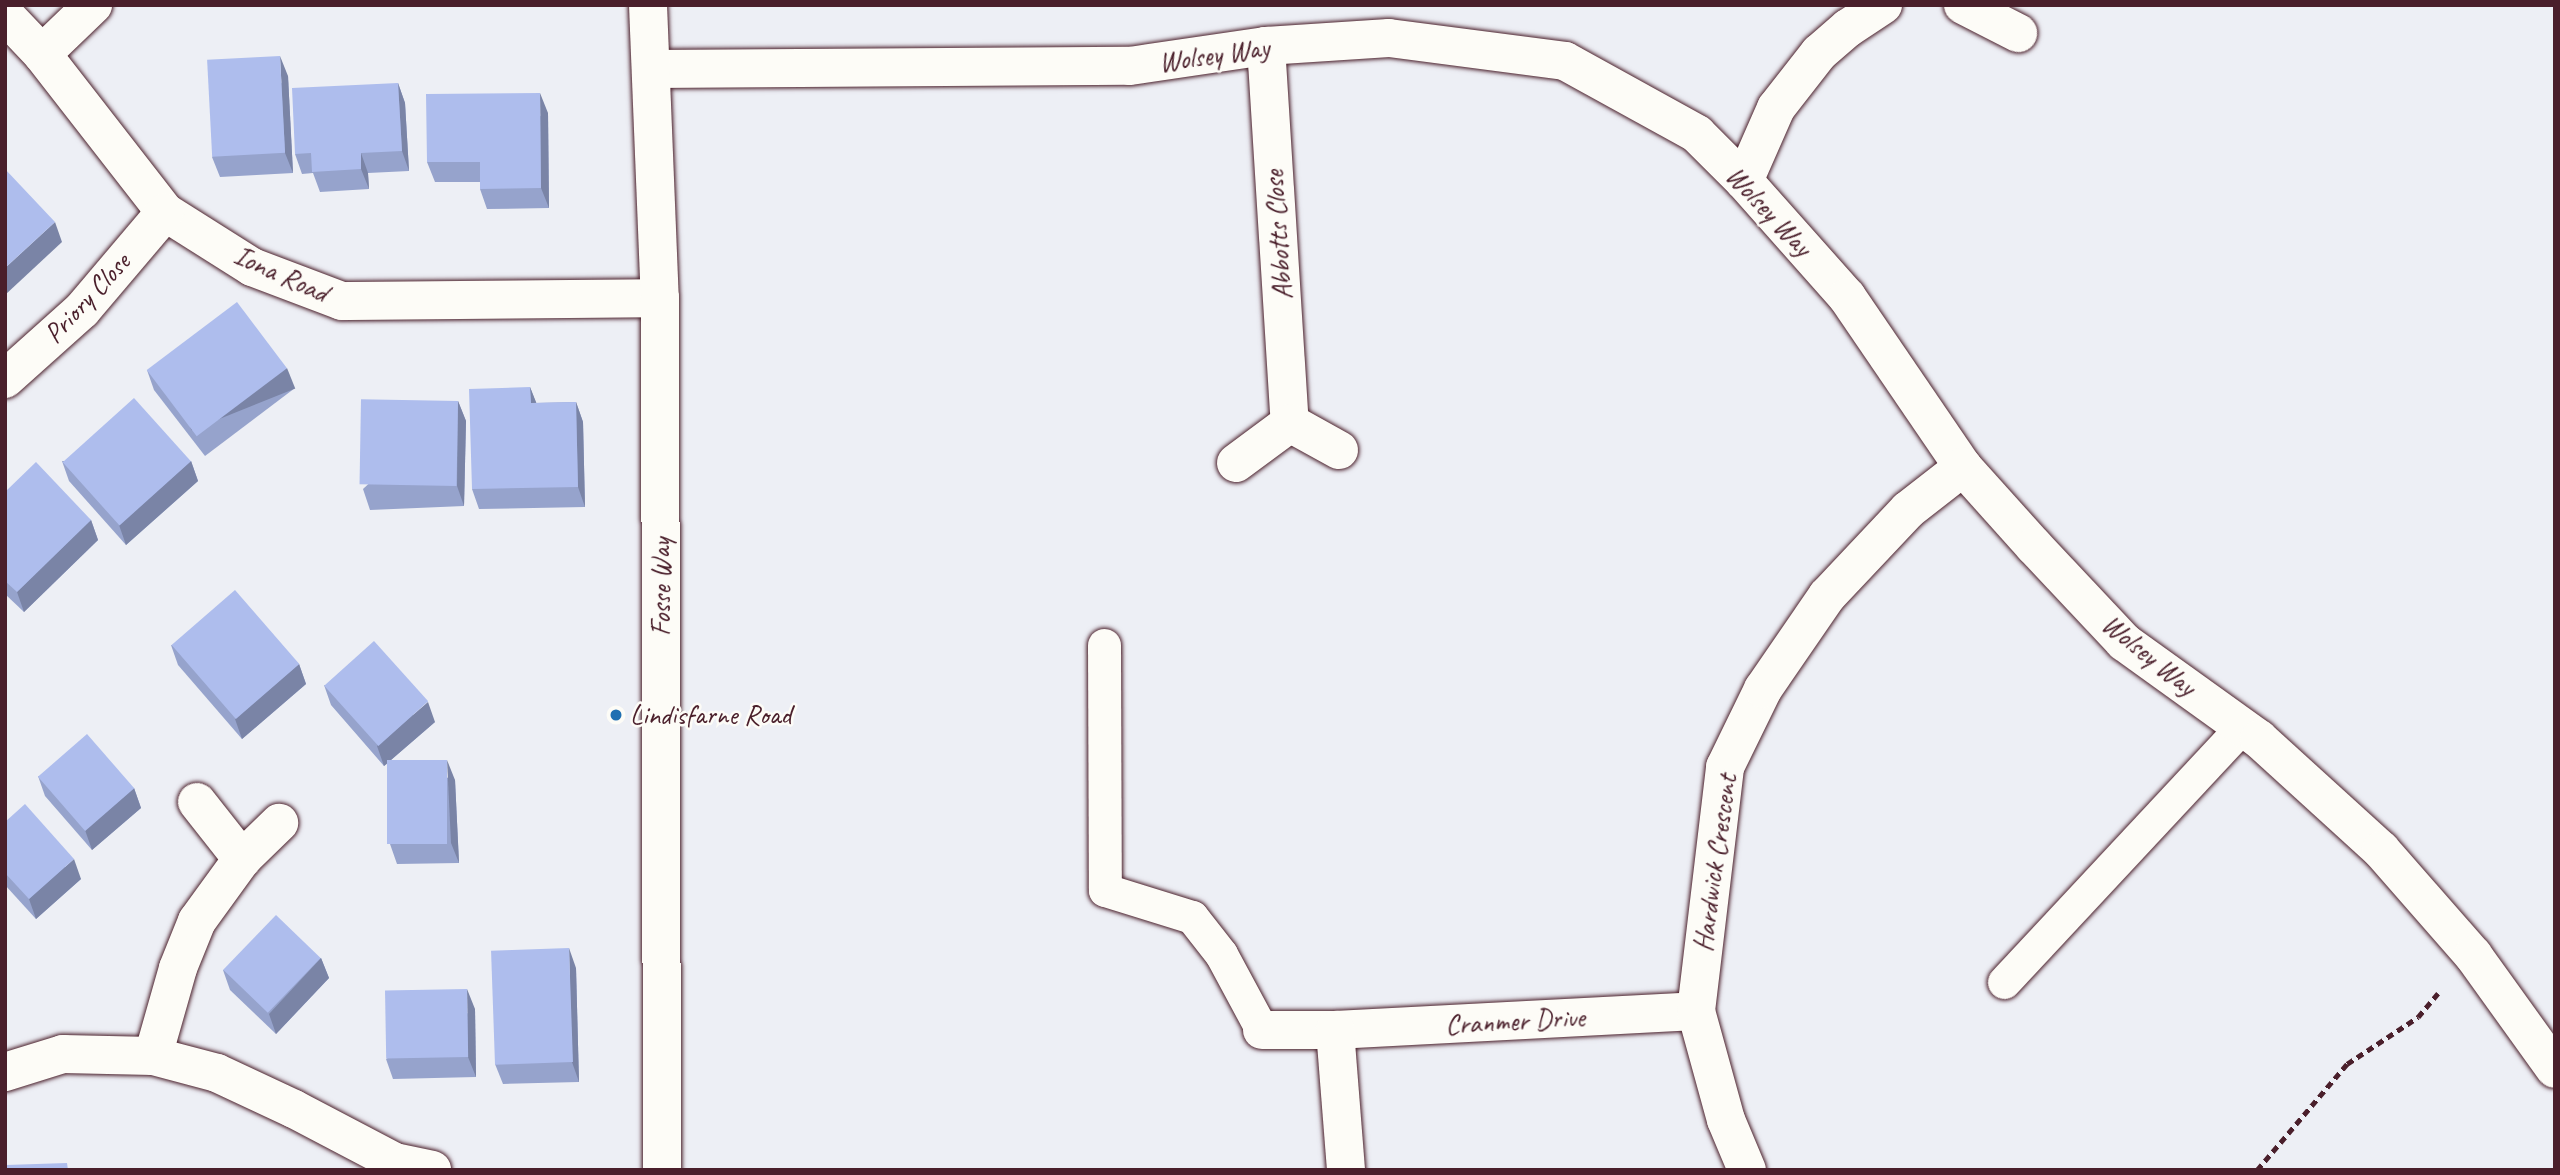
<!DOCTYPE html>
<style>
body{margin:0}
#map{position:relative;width:2560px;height:1175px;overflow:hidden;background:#edeff5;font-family:Caveat,sans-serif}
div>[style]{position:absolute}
.path>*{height:4.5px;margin-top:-2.25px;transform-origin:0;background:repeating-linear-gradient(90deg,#4a1f2b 0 7px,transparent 0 12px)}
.roads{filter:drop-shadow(0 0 2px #4a1f2b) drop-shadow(0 0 2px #4a1f2b)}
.lane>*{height:33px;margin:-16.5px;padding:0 16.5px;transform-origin:16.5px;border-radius:16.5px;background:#fdfcf7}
.street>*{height:38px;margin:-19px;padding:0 19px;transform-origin:19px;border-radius:19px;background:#fdfcf7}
.secondary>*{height:38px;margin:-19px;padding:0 19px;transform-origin:19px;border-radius:19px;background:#fdfcf7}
.wall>*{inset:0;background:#96a3cc}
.shaded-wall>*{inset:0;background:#7a84a6;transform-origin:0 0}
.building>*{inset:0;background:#aebded;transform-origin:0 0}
.dots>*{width:19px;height:19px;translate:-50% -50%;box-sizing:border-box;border:4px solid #fdfcf7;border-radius:50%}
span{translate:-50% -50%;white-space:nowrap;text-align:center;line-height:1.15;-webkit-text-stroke:5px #fdfcf7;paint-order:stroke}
.street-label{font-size:28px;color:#4a1f2b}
.poi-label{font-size:28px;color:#4a1f2b}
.left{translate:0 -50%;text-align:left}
.frame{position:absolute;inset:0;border:7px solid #4a1f2b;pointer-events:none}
</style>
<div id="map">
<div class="path">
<div style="left:2257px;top:1170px;width:139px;rotate:-49.7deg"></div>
<div style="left:2347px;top:1064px;width:85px;rotate:-33.5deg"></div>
<div style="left:2418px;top:1017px;width:31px;rotate:-50deg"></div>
</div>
<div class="roads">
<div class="lane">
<div style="left:1104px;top:645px;width:245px;rotate:89.8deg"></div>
<div style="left:1105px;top:890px;width:91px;rotate:17.2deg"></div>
<div style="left:1192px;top:917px;width:47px;rotate:51.9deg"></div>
<div style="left:1221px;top:954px;width:86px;rotate:61.7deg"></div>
<div style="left:2004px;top:982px;width:349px;rotate:-47deg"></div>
</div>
<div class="street">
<div style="left:1963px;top:5px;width:62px;rotate:27deg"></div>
<div style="left:5px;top:15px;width:54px;rotate:46.5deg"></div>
<div style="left:42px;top:54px;width:200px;rotate:52.1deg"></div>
<div style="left:165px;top:212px;width:103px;rotate:32.3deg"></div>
<div style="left:252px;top:267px;width:96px;rotate:20.7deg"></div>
<div style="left:342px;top:301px;width:318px;rotate:-0.5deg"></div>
<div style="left:1266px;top:46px;width:378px;rotate:86.4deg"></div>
<div style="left:42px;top:54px;width:71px;rotate:-43.9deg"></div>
<div style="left:653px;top:69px;width:477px;rotate:-0.4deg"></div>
<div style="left:1130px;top:66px;width:137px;rotate:-8.4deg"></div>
<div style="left:1266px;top:46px;width:123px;rotate:-3.7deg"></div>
<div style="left:1389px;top:38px;width:177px;rotate:7.4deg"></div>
<div style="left:1565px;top:61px;width:151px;rotate:28.9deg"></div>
<div style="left:1697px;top:134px;width:66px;rotate:45deg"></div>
<div style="left:1744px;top:181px;width:155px;rotate:48.4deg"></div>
<div style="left:1847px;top:297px;width:206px;rotate:55.7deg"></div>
<div style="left:1963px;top:467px;width:106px;rotate:48.1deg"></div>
<div style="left:2034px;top:546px;width:132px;rotate:46.8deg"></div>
<div style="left:2124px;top:642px;width:166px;rotate:35.7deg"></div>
<div style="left:2259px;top:739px;width:165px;rotate:42.3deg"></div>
<div style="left:2381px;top:850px;width:140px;rotate:48.8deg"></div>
<div style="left:2473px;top:955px;width:140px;rotate:54.3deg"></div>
<div style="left:1744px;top:181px;width:80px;rotate:-66.3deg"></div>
<div style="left:1776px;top:108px;width:70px;rotate:-52deg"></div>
<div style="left:1819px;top:53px;width:38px;rotate:-41deg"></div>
<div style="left:1848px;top:28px;width:42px;rotate:-33.3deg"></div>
<div style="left:5px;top:379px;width:103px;rotate:-41.9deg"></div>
<div style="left:82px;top:310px;width:128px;rotate:-49.7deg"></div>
<div style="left:1236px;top:463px;width:67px;rotate:-36.5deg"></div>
<div style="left:1290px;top:423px;width:56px;rotate:28.9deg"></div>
<div style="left:197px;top:802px;width:73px;rotate:51.7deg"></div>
<div style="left:1262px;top:1030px;width:73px"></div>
<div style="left:1335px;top:1030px;width:361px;rotate:-3deg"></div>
<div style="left:1335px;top:1030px;width:140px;rotate:85.5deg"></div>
<div style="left:153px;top:1056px;width:91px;rotate:-74.1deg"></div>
<div style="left:178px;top:968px;width:51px;rotate:-68deg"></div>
<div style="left:197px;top:921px;width:77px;rotate:-54deg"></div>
<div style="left:242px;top:859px;width:52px;rotate:-44.2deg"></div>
<div style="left:5px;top:1072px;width:61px;rotate:-17.2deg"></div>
<div style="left:63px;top:1054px;width:90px;rotate:1.3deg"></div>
<div style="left:153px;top:1056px;width:66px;rotate:14.9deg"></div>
<div style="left:217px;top:1073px;width:85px;rotate:25.1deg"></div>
<div style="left:294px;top:1109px;width:114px;rotate:27.7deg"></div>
<div style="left:395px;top:1162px;width:38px;rotate:12deg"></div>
<div style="left:1747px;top:1170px;width:54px;rotate:-112.8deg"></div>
<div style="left:1726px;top:1120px;width:113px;rotate:-105.4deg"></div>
<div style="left:1696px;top:1011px;width:246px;rotate:-83.2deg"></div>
<div style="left:1725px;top:767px;width:87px;rotate:-64deg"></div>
<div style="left:1763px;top:689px;width:113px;rotate:-55.5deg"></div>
<div style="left:1827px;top:596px;width:118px;rotate:-46.7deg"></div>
<div style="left:1908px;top:510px;width:70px;rotate:-38deg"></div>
</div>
<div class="secondary">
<div style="left:648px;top:5px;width:293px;rotate:87.7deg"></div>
<div style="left:660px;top:298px;width:872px;rotate:89.87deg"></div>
</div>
</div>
<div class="wall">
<div style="clip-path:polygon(288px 76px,293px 173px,220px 177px,212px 157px)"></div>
<div style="clip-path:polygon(398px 83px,405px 103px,409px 171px,368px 173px,369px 189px,320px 192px,313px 173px,302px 174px,295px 154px)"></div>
<div style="clip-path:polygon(548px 113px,549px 208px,487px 209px,480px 189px,480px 182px,435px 182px,427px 162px)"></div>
<div style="clip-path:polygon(147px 370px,295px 388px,205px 456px,154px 390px)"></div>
<div style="clip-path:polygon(530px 387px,536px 403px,576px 402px,583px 422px,585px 507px,479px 509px,472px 489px)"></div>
<div style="clip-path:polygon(458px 401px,466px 421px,464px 506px,370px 510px,363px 489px)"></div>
<div style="clip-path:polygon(62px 461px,191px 461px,198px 481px,126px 545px,69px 481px)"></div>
<div style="clip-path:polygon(5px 492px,91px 520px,98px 540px,24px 612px,5px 594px)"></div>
<div style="clip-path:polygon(171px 645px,299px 664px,306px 684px,242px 739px,178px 665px)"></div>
<div style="clip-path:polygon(324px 685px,435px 722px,391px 760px,455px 780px,459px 863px,397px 864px,390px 844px,388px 763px,384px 766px,331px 705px)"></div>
<div style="clip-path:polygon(38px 776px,134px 788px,141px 808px,92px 850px,45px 796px)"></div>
<div style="clip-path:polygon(5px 822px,81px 879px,36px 919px,5px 885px)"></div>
<div style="clip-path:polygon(321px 958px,329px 978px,276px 1034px,230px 990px,223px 970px)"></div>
<div style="clip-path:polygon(576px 968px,579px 1082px,503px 1084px,495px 1064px)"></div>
<div style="clip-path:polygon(475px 1009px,476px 1077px,393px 1079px,386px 1059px)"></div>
</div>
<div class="shaded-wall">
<div style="clip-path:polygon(280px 56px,288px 76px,293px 173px,285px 153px)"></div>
<div style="clip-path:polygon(398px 83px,405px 103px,409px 171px,402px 151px)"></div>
<div style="clip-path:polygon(540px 93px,548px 113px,549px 208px,541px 188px)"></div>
<div style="clip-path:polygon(361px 153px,368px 173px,369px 189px,361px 169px)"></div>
<div style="clip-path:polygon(55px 222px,62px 242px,5px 295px,5px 268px)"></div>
<div style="left:287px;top:368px;width:22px;height:112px;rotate:68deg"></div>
<div style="clip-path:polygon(530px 387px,538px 407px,531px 403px)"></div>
<div style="clip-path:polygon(458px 401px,466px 421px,464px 506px,457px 486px)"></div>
<div style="clip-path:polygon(576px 402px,583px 422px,585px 507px,578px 487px)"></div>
<div style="clip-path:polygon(191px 461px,198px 481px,126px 545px,119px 525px)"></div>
<div style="clip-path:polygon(91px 520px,98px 540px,24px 612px,17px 592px)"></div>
<div style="clip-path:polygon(299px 664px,306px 684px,242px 739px,235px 719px)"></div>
<div style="clip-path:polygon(428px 702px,435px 722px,384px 766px,377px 746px)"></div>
<div style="clip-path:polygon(447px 760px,455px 780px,459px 863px,451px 843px)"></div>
<div style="clip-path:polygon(134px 788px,141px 808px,92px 850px,85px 830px)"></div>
<div style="clip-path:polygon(74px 859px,81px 879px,36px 919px,29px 899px)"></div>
<div style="clip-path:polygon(569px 948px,576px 968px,579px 1082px,572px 1062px)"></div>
<div style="clip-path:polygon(321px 958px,329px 978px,276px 1034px,269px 1014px)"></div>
<div style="clip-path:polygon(467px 989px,475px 1009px,476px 1077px,468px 1057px)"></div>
</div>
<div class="building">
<div style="left:280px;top:56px;width:97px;height:73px;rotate:87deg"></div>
<div style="clip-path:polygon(398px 83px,402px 151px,361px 153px,361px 169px,312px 172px,311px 153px,295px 154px,292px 88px)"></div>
<div style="clip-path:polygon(540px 93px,541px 188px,480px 189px,480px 162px,427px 162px,426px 94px)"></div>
<div style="clip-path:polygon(5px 169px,55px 222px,5px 268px)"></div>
<div style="left:237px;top:302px;width:83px;height:113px;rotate:53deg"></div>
<div style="clip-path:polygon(530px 387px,531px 403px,576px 402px,578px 487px,472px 489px,469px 389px)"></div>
<div style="left:134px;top:398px;width:85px;height:96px;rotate:48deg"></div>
<div style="left:458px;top:401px;width:85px;height:97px;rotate:91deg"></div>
<div style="clip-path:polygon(36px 462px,91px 520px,17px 592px,5px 581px,5px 492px)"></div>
<div style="left:235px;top:590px;width:98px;height:84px;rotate:49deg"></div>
<div style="left:374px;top:641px;width:81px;height:67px;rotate:48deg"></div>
<div style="left:87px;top:734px;width:72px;height:65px;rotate:49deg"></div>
<div style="left:387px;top:760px;width:60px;height:84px"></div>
<div style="clip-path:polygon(25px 804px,74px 859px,29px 899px,5px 873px,5px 822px)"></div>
<div style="left:276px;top:915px;width:62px;height:76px;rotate:44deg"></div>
<div style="left:569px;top:948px;width:114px;height:78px;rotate:88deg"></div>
<div style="left:467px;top:989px;width:68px;height:82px;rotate:89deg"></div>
<div style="clip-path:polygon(67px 1163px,68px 1170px,6px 1170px,6px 1165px)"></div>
</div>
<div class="dots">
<div style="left:616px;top:715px;background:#1f6fb2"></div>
</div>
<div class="street-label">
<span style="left:1214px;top:55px;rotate:-8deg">Wolsey Way</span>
<span style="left:1769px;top:211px;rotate:47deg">Wolsey Way</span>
<span style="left:1278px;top:235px;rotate:-94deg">Abbotts Close</span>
<span style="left:281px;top:274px;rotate:24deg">Iona Road</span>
<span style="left:87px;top:298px;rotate:-47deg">Priory Close</span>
<span style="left:661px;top:587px;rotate:-90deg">Fosse Way</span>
<span style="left:2149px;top:655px;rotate:39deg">Wolsey Way</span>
<span style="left:1715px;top:863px;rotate:-82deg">Hardwick Crescent</span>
<span style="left:1515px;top:1021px;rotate:-3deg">Cranmer Drive</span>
</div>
<div class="poi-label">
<span class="left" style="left:630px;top:715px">Lindisfarne Road</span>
</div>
<div class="frame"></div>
</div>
